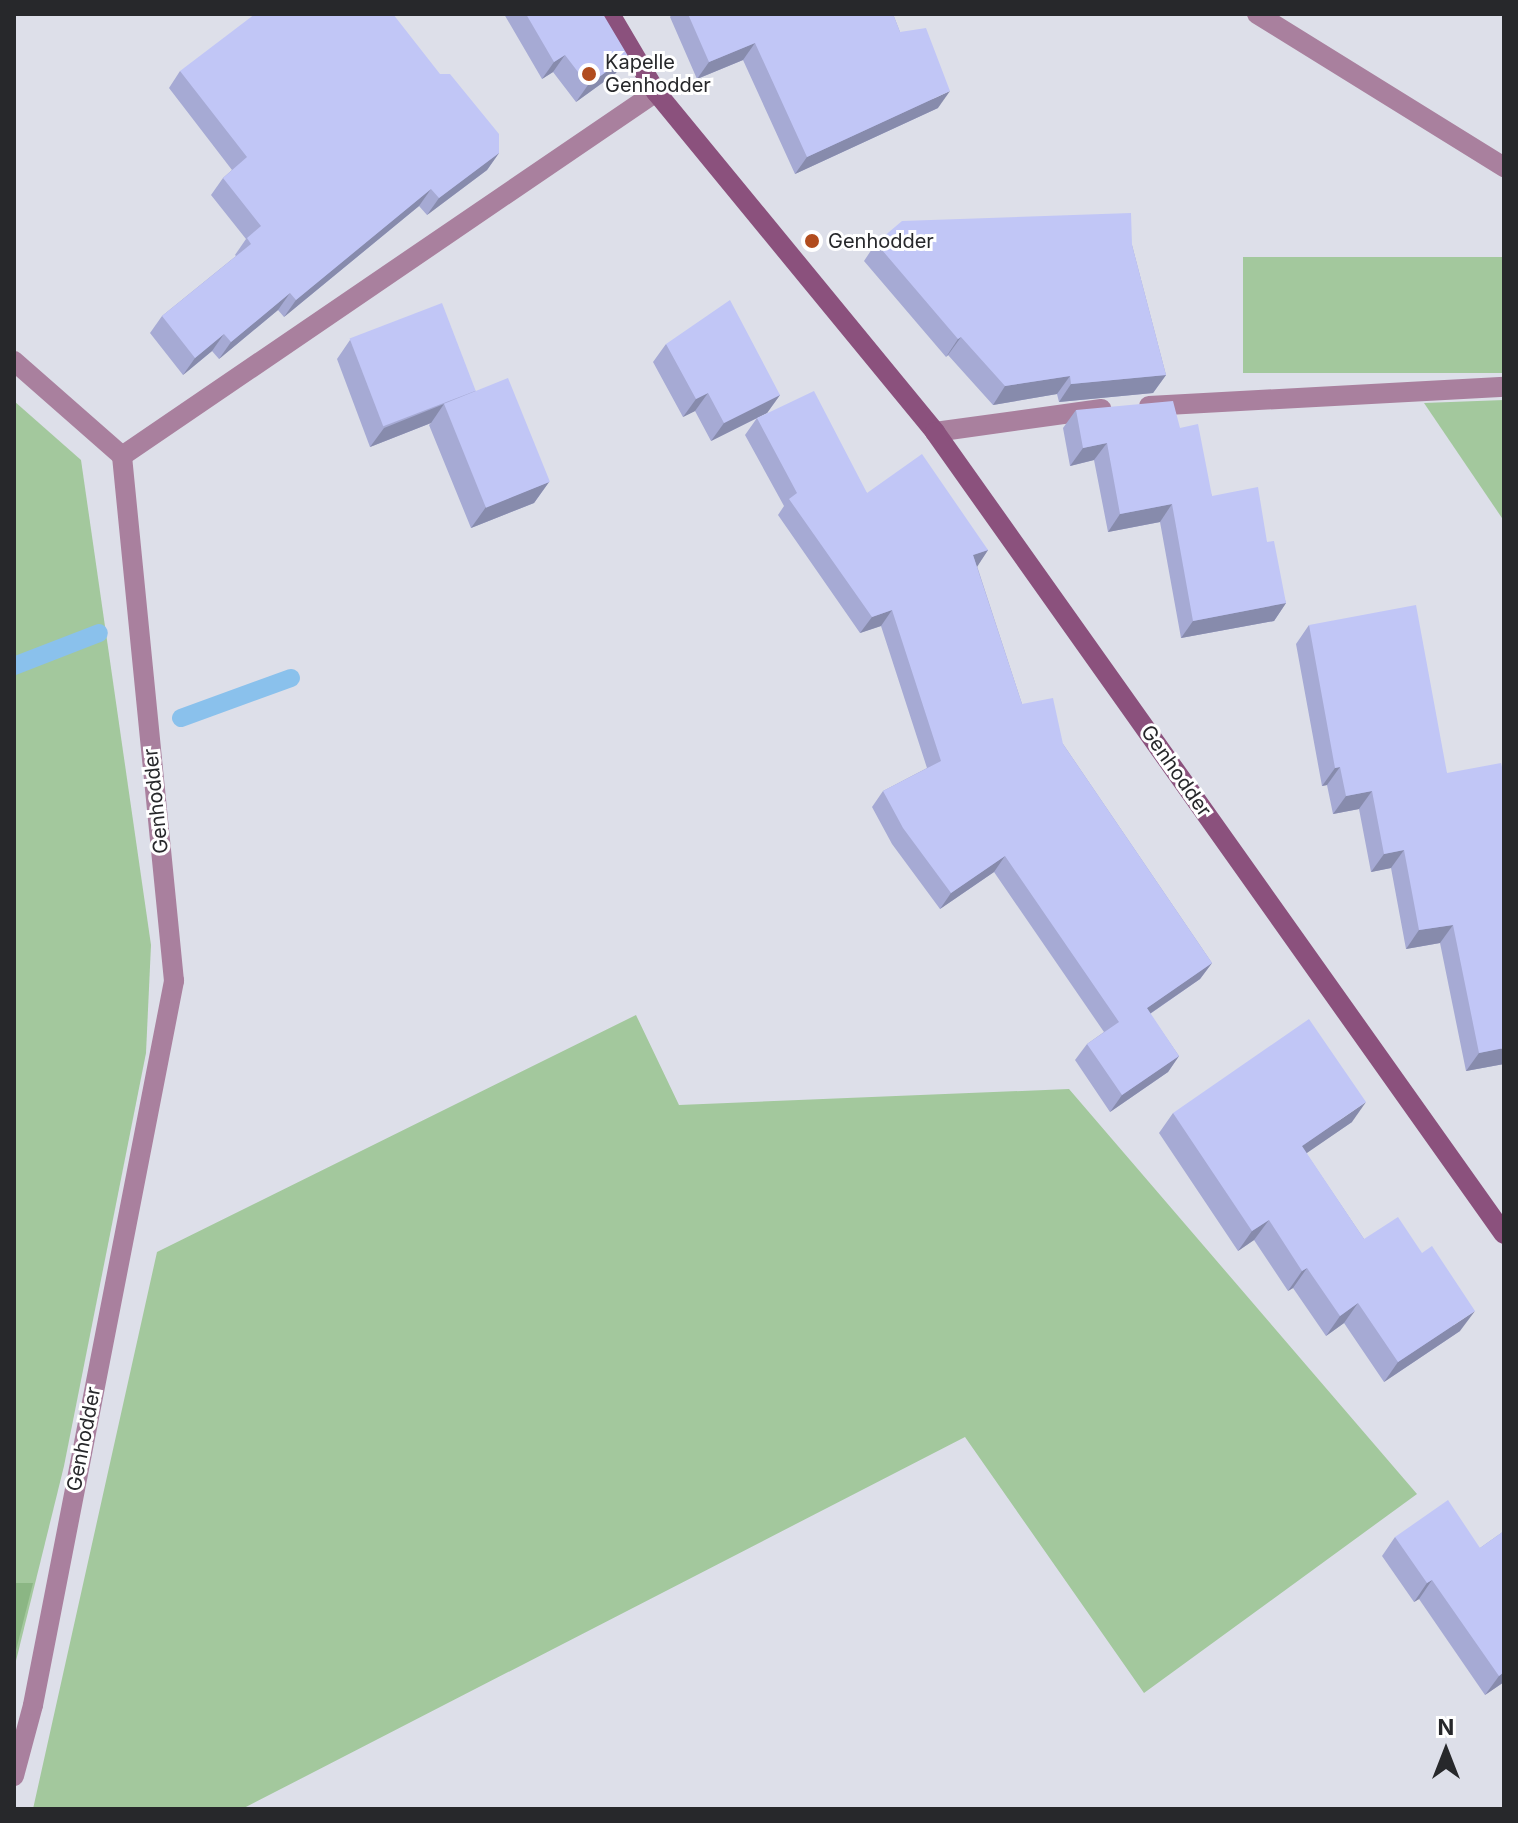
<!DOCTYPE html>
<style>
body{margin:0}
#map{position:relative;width:1518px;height:1823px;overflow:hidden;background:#dddfe9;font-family:Inter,sans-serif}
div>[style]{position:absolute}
.green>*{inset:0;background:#a3c89d;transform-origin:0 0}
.forest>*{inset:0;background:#8bb684}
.stream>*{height:18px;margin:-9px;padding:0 9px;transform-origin:9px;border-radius:9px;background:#8ac1ec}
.lane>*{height:20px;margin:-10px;padding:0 10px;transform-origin:10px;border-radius:10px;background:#a9809e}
.street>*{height:20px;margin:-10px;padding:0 10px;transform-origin:10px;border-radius:10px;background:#a9809e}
.secondary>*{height:20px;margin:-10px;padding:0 10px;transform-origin:10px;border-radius:10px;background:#8b517d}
.wall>*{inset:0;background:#a6aad4}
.shaded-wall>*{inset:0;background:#878bac}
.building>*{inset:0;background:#c1c6f6;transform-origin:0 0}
.dots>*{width:22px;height:22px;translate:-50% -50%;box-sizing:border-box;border:4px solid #fff;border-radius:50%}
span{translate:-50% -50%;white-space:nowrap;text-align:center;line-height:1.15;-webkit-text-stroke:6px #fff;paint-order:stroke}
.poi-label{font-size:20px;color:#27282b}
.left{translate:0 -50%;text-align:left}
.street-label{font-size:20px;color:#27282b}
.frame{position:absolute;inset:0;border:16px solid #27282b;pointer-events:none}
.north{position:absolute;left:1406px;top:1711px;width:80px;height:80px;-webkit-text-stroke:6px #fff;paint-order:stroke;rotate:0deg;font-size:22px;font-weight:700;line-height:32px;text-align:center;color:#27282b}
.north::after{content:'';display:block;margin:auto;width:28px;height:36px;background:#27282b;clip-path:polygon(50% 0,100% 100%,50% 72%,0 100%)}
</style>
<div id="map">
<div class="green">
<div style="left:1504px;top:257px;width:116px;height:261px;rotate:90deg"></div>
<div style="clip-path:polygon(1504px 400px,1504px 521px,1424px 403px)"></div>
<div style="clip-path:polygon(14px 401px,81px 460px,151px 945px,146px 1053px,64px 1466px,14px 1669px)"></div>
<div style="clip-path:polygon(636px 1015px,679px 1105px,1069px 1089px,1417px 1494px,1144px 1693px,965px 1437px,242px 1809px,33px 1809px,157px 1252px)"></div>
</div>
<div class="forest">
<div style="clip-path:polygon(14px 1583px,33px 1583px,14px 1658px)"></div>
</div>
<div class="stream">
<div style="left:14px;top:666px;width:91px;rotate:-21.2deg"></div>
<div style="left:181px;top:718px;width:117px;rotate:-20deg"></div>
</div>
<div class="lane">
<div style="left:1257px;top:14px;width:291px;rotate:31.8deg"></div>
<div style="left:1149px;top:406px;width:356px;rotate:-3.1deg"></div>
<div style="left:935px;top:432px;width:168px;rotate:-7.9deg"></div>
</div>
<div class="street">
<div style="left:14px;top:361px;width:144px;rotate:41.3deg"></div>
<div style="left:122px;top:456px;width:646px;rotate:-34.28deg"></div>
<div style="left:14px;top:1776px;width:73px;rotate:-75deg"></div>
<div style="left:33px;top:1705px;width:738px;rotate:-78.98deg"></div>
<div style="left:174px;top:981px;width:528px;rotate:-95.66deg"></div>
</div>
<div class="secondary">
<div style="left:610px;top:14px;width:91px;rotate:59.5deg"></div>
<div style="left:656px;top:92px;width:440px;rotate:50.6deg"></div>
<div style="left:935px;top:432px;width:983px;rotate:54.65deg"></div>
</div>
<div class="wall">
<div style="clip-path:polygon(504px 14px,603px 14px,616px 73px,576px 102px,553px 72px,542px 79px)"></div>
<div style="clip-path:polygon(672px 14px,893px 14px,900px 32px,938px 108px,795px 174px,743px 60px,697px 79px,670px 17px)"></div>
<div style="clip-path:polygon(180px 71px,499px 153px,487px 170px,427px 215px,419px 206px,284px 317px,278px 310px,219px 359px,212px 351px,183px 375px,150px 333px,162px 316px,236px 256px,235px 255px,246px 239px,211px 195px,223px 178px,232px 170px,169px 88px)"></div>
<div style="clip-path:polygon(876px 243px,1132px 245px,1166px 375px,1153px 393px,1059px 402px,1057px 394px,993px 405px,948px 355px,946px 357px,864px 261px)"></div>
<div style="clip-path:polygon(350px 340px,476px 391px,549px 482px,534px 503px,471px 528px,429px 425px,431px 423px,370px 447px,337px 359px)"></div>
<div style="clip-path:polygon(666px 344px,780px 395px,767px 413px,711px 441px,695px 411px,683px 417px,653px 362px)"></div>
<div style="clip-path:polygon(1076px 410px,1180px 428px,1212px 496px,1267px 542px,1286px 603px,1274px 621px,1181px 638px,1160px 522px,1108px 532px,1094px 460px,1070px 466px,1063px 428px)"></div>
<div style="clip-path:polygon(757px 418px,867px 493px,988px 550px,977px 566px,1022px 704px,1063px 744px,1212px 963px,1200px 979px,1150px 1014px,1179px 1056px,1168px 1072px,1110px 1112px,1075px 1060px,1087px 1044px,1104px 1032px,994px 872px,940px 909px,892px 844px,872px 807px,883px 791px,927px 768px,881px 626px,860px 633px,778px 515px,784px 506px,745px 435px)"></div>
<div style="clip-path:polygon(1309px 625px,1447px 773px,1504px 1064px,1466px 1071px,1440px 943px,1406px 949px,1391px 868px,1371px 872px,1359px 809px,1333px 814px,1327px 785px,1322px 786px,1296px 644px)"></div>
<div style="clip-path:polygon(1173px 1113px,1352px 1122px,1306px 1153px,1364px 1239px,1460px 1331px,1384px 1382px,1344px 1323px,1326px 1336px,1293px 1288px,1288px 1291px,1254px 1240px,1238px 1251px,1159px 1133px)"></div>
<div style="clip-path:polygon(1504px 1531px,1504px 1682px,1485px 1695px,1419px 1599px,1414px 1602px,1382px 1556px,1395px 1537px,1480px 1548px)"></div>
</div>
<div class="shaded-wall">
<div style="clip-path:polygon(755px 43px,743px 60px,697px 79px,709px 62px)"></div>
<div style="clip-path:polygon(565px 55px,553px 72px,542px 79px,554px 62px)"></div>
<div style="clip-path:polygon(628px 56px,616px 73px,576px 102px,588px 85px)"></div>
<div style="clip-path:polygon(950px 91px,938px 108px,795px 174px,807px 157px)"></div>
<div style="clip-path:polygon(499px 153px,487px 170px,427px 215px,439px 198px)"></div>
<div style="clip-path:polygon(431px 189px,419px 206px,284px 317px,296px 300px)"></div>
<div style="clip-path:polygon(290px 293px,278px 310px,219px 359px,231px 342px)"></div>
<div style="clip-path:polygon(224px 334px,212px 351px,183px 375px,195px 358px)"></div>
<div style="clip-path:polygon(961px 337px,948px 355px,946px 357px,958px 339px)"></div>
<div style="clip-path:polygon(1166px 375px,1153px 393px,1059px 402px,1071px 384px)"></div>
<div style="clip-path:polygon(1070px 376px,1057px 394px,993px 405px,1005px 386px)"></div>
<div style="clip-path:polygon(708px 393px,695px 411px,683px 417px,696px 399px)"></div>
<div style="clip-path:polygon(780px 395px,767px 413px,711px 441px,724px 423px)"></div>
<div style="clip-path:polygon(444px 404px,431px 423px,370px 447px,384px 428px)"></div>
<div style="clip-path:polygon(1107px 443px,1094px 460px,1070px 466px,1083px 448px)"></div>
<div style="clip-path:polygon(549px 482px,534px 503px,471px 528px,486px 507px)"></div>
<div style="clip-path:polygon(1172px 504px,1160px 522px,1108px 532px,1120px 514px)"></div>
<div style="clip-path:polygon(988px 550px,977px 567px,973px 555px)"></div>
<div style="clip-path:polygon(1286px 603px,1274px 621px,1181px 638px,1193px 621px)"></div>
<div style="clip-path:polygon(892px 610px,881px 626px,860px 633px,872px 617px)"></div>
<div style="clip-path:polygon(1340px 767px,1327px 785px,1322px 786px,1335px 768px)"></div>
<div style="clip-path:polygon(1372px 791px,1359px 809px,1333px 814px,1346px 796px)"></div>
<div style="clip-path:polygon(1404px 850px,1391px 868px,1371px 872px,1384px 854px)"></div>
<div style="clip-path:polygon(1005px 856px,994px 872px,940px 909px,951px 893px)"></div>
<div style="clip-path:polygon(1453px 925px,1440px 943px,1406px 949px,1419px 930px)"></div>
<div style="clip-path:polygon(1212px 963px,1200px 979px,1135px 1024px,1147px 1008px)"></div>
<div style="clip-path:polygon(1504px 1048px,1504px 1064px,1466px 1071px,1479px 1053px)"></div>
<div style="clip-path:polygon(1179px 1056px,1168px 1072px,1110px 1112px,1122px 1095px)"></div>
<div style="clip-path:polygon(1366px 1102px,1352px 1122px,1288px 1166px,1302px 1146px)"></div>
<div style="clip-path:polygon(1269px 1220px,1254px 1240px,1238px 1251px,1252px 1231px)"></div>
<div style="clip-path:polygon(1307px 1268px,1293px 1288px,1288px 1291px,1302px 1271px)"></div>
<div style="clip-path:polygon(1358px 1303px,1344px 1323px,1326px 1336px,1340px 1316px)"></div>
<div style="clip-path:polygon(1475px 1311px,1460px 1331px,1384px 1382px,1398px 1362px)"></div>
<div style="clip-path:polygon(1432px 1580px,1419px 1599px,1414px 1602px,1427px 1583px)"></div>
<div style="clip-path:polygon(1504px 1672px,1504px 1682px,1485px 1695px,1499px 1676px)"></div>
</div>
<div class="building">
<div style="clip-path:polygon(255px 14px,393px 14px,440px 74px,450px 74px,499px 134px,499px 153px,439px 198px,431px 189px,296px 300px,290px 293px,231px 342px,224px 334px,195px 358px,162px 316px,251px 244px,247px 238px,261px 226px,223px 178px,247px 157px,180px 71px)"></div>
<div style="clip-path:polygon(526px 14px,603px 14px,628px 56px,588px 85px,565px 55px,554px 62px)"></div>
<div style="clip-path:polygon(688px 14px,893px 14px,900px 32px,926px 28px,950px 91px,807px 157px,755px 43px,709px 62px)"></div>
<div style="clip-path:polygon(1131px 213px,1132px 245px,1166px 375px,1071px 384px,1070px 376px,1005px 386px,961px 337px,958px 339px,876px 243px,902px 221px)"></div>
<div style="clip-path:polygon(730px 300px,780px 395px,724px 423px,708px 393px,696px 399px,666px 344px)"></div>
<div style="left:442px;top:303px;width:94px;height:99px;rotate:69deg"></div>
<div style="left:508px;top:378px;width:112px;height:69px;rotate:68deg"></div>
<div style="clip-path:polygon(814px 391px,867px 493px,922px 454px,988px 550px,973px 555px,1022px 704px,1053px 698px,1063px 744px,1212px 963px,1147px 1008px,1179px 1056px,1122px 1095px,1087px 1044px,1119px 1022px,1005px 856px,951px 893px,903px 828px,883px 791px,941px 761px,892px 610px,872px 617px,789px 499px,797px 493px,757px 418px)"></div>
<div style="clip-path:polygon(1173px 401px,1180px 428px,1198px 424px,1212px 496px,1258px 487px,1267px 542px,1274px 541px,1286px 603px,1193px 621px,1172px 504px,1120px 514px,1107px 443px,1083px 448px,1076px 410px)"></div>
<div style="clip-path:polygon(1416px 605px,1447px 773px,1501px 763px,1504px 775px,1504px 1048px,1479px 1053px,1453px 925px,1419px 930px,1404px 850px,1384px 854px,1372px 791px,1346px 796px,1340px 767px,1335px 768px,1309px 625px)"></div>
<div style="clip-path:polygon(1309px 1019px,1366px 1102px,1302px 1146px,1364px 1239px,1398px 1217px,1422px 1253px,1432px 1246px,1475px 1311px,1398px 1362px,1358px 1303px,1340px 1316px,1307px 1268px,1302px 1271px,1269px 1220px,1252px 1231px,1173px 1113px)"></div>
<div style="clip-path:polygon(1448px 1500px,1480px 1548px,1504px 1531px,1504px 1672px,1499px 1676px,1432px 1580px,1427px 1583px,1395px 1537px)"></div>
</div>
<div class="dots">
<div style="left:589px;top:74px;background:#b14c1e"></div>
<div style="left:812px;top:241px;background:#b14c1e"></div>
</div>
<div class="poi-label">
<span class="left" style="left:605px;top:74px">Kapelle<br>Genhodder</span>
<span class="left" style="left:828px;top:241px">Genhodder</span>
</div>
<div class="street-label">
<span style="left:1176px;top:771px;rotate:55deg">Genhodder</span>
<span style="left:156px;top:801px;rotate:-96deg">Genhodder</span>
<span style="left:84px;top:1439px;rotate:-79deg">Genhodder</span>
</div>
<div class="frame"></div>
<div class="north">N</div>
</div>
